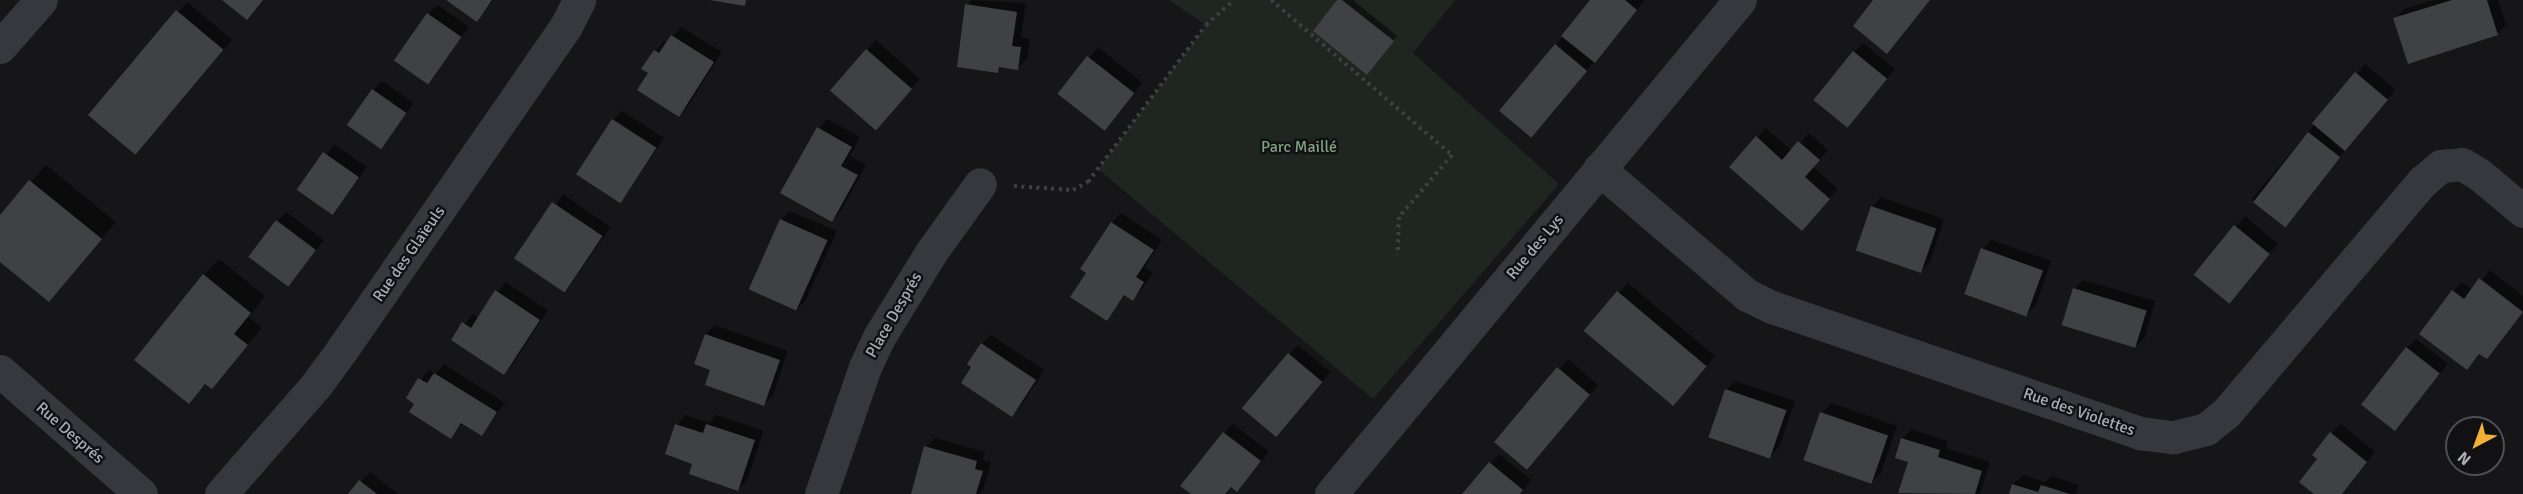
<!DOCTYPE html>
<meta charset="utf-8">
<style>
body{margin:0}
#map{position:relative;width:2523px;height:494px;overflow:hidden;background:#161618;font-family:Signika,sans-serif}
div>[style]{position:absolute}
.green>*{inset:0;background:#1e261f}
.shadow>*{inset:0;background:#0007;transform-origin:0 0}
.building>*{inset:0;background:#404145;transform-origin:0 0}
.path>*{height:4px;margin-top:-2px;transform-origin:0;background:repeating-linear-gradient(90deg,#3d3f44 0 3px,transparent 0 7.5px)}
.minor>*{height:33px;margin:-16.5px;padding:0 16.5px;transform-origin:16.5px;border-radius:16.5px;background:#37383d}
span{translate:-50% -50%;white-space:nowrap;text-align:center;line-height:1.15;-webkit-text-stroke:5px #111113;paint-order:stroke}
.park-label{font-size:16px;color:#7fa381}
.street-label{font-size:16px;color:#a8adb8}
.north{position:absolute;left:2445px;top:416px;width:60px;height:60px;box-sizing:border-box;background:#111113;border:2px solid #4d4f55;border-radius:50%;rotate:221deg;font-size:16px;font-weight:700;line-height:24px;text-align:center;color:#a8adb8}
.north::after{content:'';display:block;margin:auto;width:21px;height:27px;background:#f2b134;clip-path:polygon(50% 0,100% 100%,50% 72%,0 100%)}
</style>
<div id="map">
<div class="green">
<div style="clip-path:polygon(1169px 0,1455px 0,1413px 53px,1559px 184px,1373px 399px,1098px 169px,1206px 25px)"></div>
</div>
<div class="shadow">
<div style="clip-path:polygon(449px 0,494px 0,477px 20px)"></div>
<div style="clip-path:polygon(972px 0,1026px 3px,1021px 37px,1030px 39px,1027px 59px,1017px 68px,1002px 66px,997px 71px,967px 5px)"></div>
<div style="clip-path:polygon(1339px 0,1353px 0,1397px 36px,1371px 68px)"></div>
<div style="clip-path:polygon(1592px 0,1645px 0,1540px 127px,1556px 45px)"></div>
<div style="clip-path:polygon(1875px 0,1930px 0,1887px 52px)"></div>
<div style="clip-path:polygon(2434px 0,2498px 0,2506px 25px,2497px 34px,2395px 19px,2404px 9px)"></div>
<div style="left:187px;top:2px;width:59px;height:149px;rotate:40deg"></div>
<div style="clip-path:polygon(438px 5px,469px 27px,427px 82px,428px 14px)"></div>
<div style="clip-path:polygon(681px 27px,722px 52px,688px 106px,679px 115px,650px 72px,655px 51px,664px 41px,667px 43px)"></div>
<div style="clip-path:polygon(876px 40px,920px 79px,885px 119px,832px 89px)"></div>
<div style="clip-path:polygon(1863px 43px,1895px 69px,1856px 117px,1854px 52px)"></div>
<div style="left:1098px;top:47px;width:57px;height:60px;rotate:39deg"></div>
<div style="left:2365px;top:64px;width:40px;height:176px;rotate:40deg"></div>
<div style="clip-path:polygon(382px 81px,414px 103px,382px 147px,373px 90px)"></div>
<div style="clip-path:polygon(622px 111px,664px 138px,628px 192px,619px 201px,613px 120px)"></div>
<div style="clip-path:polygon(828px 119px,860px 137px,850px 156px,866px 165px,841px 211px,832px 220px,818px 128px)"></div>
<div style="clip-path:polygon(1766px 128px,1792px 151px,1809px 133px,1828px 150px,1813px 167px,1838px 189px,1811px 220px,1757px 138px)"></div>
<div style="left:334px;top:144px;width:40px;height:58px;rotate:35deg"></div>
<div style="clip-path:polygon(46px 165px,116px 222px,49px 300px,0 260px,0 217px)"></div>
<div style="left:563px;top:194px;width:58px;height:79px;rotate:35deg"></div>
<div style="clip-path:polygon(1881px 197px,1944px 219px,1930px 262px,1921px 271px,1872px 207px)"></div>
<div style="clip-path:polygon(790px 211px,837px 231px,806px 300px,797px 309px,781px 220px)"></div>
<div style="clip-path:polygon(286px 212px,324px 240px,289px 284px,277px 221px)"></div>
<div style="clip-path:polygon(1121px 213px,1162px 240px,1145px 267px,1153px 273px,1142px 289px,1133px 299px,1126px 294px,1107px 319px,1088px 272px,1082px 269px,1112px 223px)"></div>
<div style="clip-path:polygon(2245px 216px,2278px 244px,2238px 292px,2196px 275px)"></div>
<div style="clip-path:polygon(1991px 240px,2051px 261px,2036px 305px,2026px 314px,1982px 249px)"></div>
<div style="clip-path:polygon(219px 259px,265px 296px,249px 317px,262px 328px,212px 387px,207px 383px,189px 402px,204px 275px)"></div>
<div style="clip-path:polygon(2490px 270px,2523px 296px,2523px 312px,2487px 357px,2481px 353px,2467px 368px,2453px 291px,2462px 282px,2473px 290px)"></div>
<div style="clip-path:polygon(2083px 280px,2155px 301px,2145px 337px,2136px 346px,2074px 289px)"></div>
<div style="clip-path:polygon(505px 282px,548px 310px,513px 364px,504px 373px,453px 339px,473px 314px,479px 318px)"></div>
<div style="clip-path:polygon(1628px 283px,1715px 356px,1682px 395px,1585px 331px)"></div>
<div style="clip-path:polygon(715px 325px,788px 351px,773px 395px,764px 404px,712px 369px,706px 334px)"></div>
<div style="clip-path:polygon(991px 335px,1044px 370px,1021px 406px,1012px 415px,973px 367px,982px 344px)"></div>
<div style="clip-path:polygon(2416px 339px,2448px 364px,2395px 430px,2407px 348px)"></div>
<div style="clip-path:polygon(1298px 345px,1330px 372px,1285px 426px,1289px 355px)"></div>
<div style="left:1568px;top:359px;width:40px;height:109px;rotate:41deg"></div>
<div style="clip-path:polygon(444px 364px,505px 403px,482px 434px,463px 423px,451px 437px,408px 398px,429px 369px,435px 374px)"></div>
<div style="clip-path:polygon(1736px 381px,1795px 401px,1779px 447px,1770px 456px,1726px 390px)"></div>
<div style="clip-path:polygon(1831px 403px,1897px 426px,1881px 473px,1871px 482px,1822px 413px)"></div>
<div style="clip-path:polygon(686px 415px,709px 423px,716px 415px,764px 431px,747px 480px,738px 489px,694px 463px,677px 425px)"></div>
<div style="clip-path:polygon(1233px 424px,1269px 452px,1246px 480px,1232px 486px,1225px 494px,1193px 494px,1224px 433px)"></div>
<div style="clip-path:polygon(2341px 424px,2375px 452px,2342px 494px,2317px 494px,2332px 433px)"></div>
<div style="clip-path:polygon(1912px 429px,1948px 441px,1946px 448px,1990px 462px,1980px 494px,1900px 492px,1910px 461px,1897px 457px,1903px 438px)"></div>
<div style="clip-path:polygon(935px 438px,985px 452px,983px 460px,991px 462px,983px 490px,979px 494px,913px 494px,926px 447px)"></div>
<div style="clip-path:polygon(1499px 454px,1531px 480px,1520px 494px,1464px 494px)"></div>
<div style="clip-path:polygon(370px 472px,398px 494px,350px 494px)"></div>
<div style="clip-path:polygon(2023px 475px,2045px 482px,2052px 476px,2079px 485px,2076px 494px,2010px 494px,2013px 484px)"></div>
</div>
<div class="building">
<div style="clip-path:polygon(222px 0,263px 0,247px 20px)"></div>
<div style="clip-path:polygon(446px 0,492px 0,477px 22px)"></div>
<div style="clip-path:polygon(710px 0,746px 0,745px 6px)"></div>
<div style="clip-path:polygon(1337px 0,1342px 0,1394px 41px,1367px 75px,1313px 31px)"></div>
<div style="clip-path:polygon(1590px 0,1625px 0,1637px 10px,1595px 63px,1561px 36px)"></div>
<div style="clip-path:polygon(1873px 0,1930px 0,1887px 54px,1853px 26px)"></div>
<div style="clip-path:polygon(2452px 0,2487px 0,2498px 35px,2408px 64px,2393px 18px)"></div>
<div style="clip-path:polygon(965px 4px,1017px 12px,1012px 46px,1021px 47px,1018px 70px,999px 67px,998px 73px,957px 67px)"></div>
<div style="left:176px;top:10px;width:62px;height:137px;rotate:40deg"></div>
<div style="left:427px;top:13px;width:42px;height:58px;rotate:35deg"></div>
<div style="clip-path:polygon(671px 35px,714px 62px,679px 117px,637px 90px,648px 73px,641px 69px,654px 50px,659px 53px)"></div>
<div style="left:1555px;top:44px;width:42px;height:87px;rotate:40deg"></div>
<div style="left:866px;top:49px;width:61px;height:55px;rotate:41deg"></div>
<div style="left:1853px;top:51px;width:44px;height:63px;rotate:39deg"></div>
<div style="left:1087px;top:56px;width:60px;height:48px;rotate:38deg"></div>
<div style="left:2355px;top:72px;width:43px;height:67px;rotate:40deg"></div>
<div style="left:372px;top:89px;width:42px;height:44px;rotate:35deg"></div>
<div style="left:612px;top:119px;width:53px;height:66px;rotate:33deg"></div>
<div style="clip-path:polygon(817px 127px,852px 147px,841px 166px,858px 175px,832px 222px,780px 193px)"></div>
<div style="left:2308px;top:132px;width:41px;height:89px;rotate:38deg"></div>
<div style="clip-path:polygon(1756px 136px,1782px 160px,1798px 141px,1820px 160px,1805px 177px,1830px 199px,1802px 231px,1729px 167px)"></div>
<div style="left:323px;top:152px;width:44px;height:46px;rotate:35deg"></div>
<div style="clip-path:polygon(29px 180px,102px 239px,49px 302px,0 262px,0 215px)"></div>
<div style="left:552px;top:202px;width:61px;height:68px;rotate:34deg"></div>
<div style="left:1871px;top:206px;width:69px;height:47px;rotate:19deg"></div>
<div style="left:780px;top:219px;width:52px;height:77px;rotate:24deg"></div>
<div style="left:276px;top:220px;width:50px;height:46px;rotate:37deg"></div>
<div style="clip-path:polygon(1111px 222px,1154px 250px,1136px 277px,1144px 282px,1133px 301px,1124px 295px,1107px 321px,1070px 297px,1086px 273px,1080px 269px)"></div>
<div style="left:2234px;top:225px;width:46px;height:64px;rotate:39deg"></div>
<div style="left:1981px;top:248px;width:66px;height:49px;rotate:20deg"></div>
<div style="clip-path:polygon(203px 274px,251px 313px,234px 334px,248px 345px,212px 389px,205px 384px,189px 404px,134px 360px)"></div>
<div style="clip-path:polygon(2479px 278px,2523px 312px,2487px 359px,2479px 354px,2467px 370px,2419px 334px,2452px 290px,2464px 299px)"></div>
<div style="left:2073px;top:288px;width:77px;height:39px;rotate:17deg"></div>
<div style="clip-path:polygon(495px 290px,540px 320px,504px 375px,451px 340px,462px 322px,471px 328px)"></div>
<div style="left:1617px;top:291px;width:117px;height:52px;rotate:40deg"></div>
<div style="clip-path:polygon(705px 334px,780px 360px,764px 406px,705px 385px,710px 370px,694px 364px)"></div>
<div style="clip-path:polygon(981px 343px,1036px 380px,1012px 417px,961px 383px,971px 367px,967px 364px)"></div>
<div style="left:2406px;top:347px;width:43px;height:73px;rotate:38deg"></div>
<div style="left:1288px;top:353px;width:45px;height:72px;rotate:40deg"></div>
<div style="left:1557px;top:367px;width:43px;height:98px;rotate:40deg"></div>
<div style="clip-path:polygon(434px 373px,497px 412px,482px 436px,461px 423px,451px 439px,409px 412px,414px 404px,406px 398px,418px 378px,427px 383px)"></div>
<div style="left:1725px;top:389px;width:65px;height:51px;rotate:19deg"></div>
<div style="left:1820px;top:412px;width:72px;height:51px;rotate:19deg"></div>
<div style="clip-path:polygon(675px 424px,703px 433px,706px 424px,755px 440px,738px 491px,689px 474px,692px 464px,665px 454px)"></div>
<div style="clip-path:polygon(1223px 432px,1261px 461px,1237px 492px,1231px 487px,1225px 494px,1191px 494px,1180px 486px)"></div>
<div style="clip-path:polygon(2330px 432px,2367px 462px,2342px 494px,2314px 494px,2299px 482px,2317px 459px,2312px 455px)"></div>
<div style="clip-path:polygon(1901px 438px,1940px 450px,1938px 457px,1982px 471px,1975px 494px,1898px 493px,1908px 462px,1895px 458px)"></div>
<div style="clip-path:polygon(924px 446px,977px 461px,975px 469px,983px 471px,976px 494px,911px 494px)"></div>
<div style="clip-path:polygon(1489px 462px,1523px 490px,1520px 494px,1462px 494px)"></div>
<div style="clip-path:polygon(359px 480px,377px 494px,348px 494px)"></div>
<div style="clip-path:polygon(2012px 484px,2038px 492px,2041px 485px,2070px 494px,2009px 494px)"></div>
</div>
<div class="path">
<div style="left:1271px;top:0;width:238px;rotate:40.6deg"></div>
<div style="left:1452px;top:155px;width:82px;rotate:130.5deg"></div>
<div style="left:1399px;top:217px;width:38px;rotate:92deg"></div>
<div style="left:1014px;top:186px;width:59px;rotate:3.9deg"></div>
<div style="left:1073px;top:190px;width:17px;rotate:-28deg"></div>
<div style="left:1088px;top:182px;width:196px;rotate:-53.1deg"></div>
<div style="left:1206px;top:25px;width:38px;rotate:-42deg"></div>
</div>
<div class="minor">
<div style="left:0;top:47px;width:62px;rotate:-48.9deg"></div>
<div style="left:1599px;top:169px;width:194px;rotate:40.4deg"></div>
<div style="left:1747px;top:295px;width:28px;rotate:26deg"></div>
<div style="left:1772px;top:307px;width:388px;rotate:18.9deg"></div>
<div style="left:2139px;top:433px;width:35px;rotate:7deg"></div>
<div style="left:2174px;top:437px;width:33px;rotate:-14deg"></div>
<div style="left:2206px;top:429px;width:26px;rotate:-39deg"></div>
<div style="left:2226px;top:413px;width:304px;rotate:-49.7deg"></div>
<div style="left:2423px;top:181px;width:23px;rotate:-40deg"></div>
<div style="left:2441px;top:166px;width:21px;rotate:-5deg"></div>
<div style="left:2462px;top:164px;width:21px;rotate:31deg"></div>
<div style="left:2480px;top:175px;width:56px;rotate:39.9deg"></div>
<div style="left:0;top:371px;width:187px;rotate:41.1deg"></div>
<div style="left:221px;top:494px;width:145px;rotate:-48.9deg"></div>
<div style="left:316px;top:385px;width:42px;rotate:-53.7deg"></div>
<div style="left:341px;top:351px;width:395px;rotate:-55.3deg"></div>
<div style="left:566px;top:26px;width:29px;rotate:-63deg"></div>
<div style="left:821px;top:494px;width:134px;rotate:-70.9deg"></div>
<div style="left:865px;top:367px;width:33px;rotate:-65deg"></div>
<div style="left:879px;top:337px;width:101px;rotate:-58.4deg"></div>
<div style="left:932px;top:251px;width:82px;rotate:-54.4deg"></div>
<div style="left:1331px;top:494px;width:641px;rotate:-50.38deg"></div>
</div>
<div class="park-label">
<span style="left:1299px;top:147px">Parc Maillé</span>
</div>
<div class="street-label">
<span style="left:1535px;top:247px;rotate:-50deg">Rue des Lys</span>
<span style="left:409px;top:254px;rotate:-55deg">Rue des Glaïeuls</span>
<span style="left:894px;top:315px;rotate:-60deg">Place Després</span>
<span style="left:2079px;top:412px;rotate:19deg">Rue des Violettes</span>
<span style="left:70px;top:433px;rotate:41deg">Rue Després</span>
</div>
<div class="north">N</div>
</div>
